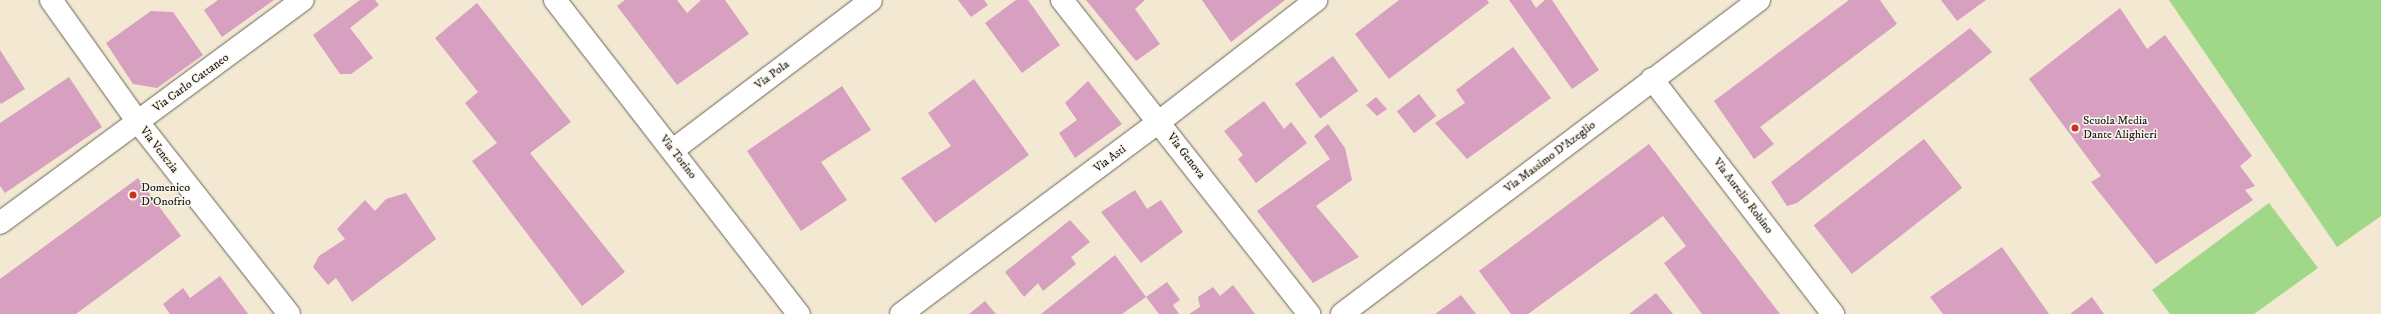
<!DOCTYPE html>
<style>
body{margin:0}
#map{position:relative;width:2381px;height:314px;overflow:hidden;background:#f3e8d1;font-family:"IM FELL DW Pica",serif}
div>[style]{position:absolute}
.green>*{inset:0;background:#a0d789}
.building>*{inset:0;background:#d79fc0;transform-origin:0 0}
.roads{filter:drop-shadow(0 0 1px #67635b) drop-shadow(0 0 1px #67635b)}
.minor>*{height:22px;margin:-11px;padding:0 11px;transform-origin:11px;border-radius:11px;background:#fff}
.dots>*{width:11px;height:11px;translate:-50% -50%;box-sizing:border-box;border:2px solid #fbf7ec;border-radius:50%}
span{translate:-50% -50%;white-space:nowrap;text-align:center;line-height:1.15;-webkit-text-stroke:3px #fbf7ec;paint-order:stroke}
.street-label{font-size:12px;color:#1c1c1c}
.poi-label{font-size:12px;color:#1c1c1c}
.left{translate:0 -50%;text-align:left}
</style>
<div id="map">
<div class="green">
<div style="clip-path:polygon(2169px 0,2381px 0,2381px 216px,2337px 247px)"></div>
<div style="clip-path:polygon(2269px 203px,2318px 268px,2254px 314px,2170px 314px,2152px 290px)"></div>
</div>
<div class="building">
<div style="clip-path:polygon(218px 0,274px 0,222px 37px,204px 10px)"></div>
<div style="clip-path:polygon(360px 0,375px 0,379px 5px,350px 28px,373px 58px,351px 74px,340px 74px,313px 35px)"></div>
<div style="clip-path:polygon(625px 0,677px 0,687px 13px,701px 0,725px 0,749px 34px,677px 85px,617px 6px)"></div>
<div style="clip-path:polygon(958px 0,984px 0,988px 5px,971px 17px)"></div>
<div style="clip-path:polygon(1016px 0,1028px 0,1060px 45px,1022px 73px,985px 23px)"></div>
<div style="clip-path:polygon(1086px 0,1145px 0,1135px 9px,1160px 44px,1136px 61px)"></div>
<div style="clip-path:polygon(1202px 0,1285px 0,1231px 42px)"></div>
<div style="clip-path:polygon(1399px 0,1487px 0,1489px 3px,1389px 79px,1355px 34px)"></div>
<div style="clip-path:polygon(1509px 0,1531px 0,1536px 8px,1545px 0,1552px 0,1599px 70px,1572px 89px)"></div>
<div style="clip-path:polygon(1849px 0,1880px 0,1897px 24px,1760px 127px,1774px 144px,1754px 159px,1714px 101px)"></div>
<div style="clip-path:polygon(1941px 0,1986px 0,1957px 21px)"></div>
<div style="clip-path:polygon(477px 3px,571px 122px,530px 153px,625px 272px,582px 306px,472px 161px,497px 143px,465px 103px,478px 92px,435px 38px)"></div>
<div style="clip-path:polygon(2120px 8px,2147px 49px,2165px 35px,2252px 156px,2240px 166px,2255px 186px,2245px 190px,2253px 200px,2156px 264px,2091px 182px,2101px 176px,2029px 79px)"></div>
<div style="clip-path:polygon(151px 11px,173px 12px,203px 55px,157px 88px,133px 84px,106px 43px)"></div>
<div style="clip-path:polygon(1970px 28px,1992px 52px,1797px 203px,1787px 206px,1771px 182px)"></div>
<div style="clip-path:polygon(1513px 47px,1551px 98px,1467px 159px,1435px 123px,1465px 103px,1456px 90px)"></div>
<div style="clip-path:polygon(0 50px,25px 89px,1px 104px,0 102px)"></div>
<div style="left:1333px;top:56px;width:43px;height:47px;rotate:54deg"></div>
<div style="clip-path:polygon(69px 77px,102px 127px,5px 193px,0 186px,0 123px)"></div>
<div style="clip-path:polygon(974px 79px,1029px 155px,935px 223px,901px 178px,951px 146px,928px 113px)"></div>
<div style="clip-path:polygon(1088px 81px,1122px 124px,1075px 158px,1059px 133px,1077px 120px,1065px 103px)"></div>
<div style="clip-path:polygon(842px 86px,871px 130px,821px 162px,847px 200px,801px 231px,747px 151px)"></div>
<div style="left:1419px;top:94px;width:28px;height:28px;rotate:52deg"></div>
<div style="clip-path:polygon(1376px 97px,1387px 109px,1377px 116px,1366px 105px)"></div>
<div style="clip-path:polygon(1264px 101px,1284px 129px,1291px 122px,1307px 143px,1256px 183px,1238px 159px,1243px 155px,1224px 131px)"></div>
<div style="clip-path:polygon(1328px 124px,1345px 148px,1352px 180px,1316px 206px,1359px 257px,1313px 283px,1257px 211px,1330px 159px,1314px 136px)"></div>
<div style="left:1924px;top:139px;width:62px;height:140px;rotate:52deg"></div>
<div style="clip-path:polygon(1649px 144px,1780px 314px,1702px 314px,1664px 263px,1686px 246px,1663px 216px,1528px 314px,1511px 314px,1479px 271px)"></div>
<div style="clip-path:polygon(138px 178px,181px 236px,76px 314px,0 314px,0 279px)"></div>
<div style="clip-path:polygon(1135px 190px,1147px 209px,1161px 200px,1183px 232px,1141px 263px,1101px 212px)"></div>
<div style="clip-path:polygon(406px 193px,436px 239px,352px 302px,336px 278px,328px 285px,313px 267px,319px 256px,345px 239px,337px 229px,365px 200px,375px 211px,386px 199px)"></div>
<div style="clip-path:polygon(1070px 220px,1090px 242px,1071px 257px,1076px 264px,1043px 291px,1038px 283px,1024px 297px,1005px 272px)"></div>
<div style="clip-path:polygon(2002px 247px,2049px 314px,1943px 314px,1930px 297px)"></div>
<div style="clip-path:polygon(1115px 255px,1146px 297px,1122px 314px,1041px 314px)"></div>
<div style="clip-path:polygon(220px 276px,248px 314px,170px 314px,163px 304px,183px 288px,190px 298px)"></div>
<div style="clip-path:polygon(1167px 282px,1180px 300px,1173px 305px,1179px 314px,1159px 314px,1146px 297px)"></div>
<div style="clip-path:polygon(1233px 285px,1255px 314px,1189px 314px,1200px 307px,1198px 297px,1213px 287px,1220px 296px)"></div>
<div style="clip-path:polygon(1656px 293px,1673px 314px,1629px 314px)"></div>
<div style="clip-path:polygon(1461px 295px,1476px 314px,1435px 314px)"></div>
<div style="clip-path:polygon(2092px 297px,2104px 314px,2070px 314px)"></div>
<div style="clip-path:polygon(985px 301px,996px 314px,969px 314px)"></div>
</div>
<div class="roads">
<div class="minor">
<div style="left:51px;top:0;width:150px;rotate:54.5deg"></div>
<div style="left:138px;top:122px;width:244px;rotate:51.8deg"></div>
<div style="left:555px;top:0;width:398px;rotate:52.2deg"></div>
<div style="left:1062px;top:0;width:400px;rotate:51.8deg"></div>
<div style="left:1652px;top:79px;width:297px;rotate:52.4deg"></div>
<div style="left:673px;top:150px;width:248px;rotate:-37.1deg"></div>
<div style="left:0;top:223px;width:376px;rotate:-36.4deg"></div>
<div style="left:901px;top:314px;width:322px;rotate:-36.7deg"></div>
<div style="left:1159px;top:122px;width:199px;rotate:-37.8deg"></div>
<div style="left:1342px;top:314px;width:522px;rotate:-36.98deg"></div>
</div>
</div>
<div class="dots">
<div style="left:2075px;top:128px;background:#c8321e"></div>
<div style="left:133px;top:195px;background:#c8321e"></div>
</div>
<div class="street-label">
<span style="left:772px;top:75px;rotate:-37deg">Via Pola</span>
<span style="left:191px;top:83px;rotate:-36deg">Via Carlo Cattaneo</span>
<span style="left:159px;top:150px;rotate:52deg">Via Venezia</span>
<span style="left:1186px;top:156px;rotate:52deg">Via Genova</span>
<span style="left:678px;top:157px;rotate:52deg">Via Torino</span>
<span style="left:1550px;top:157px;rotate:-37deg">Via Massimo D'Azeglio</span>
<span style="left:1110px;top:159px;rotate:-37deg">Via Asti</span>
<span style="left:1743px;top:196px;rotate:53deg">Via Aurelio Robino</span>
</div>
<div class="poi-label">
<span class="left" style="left:2083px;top:128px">Scuola Media<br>Dante Alighieri</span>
<span class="left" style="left:141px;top:195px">Domenico<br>D'Onofrio</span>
</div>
</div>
